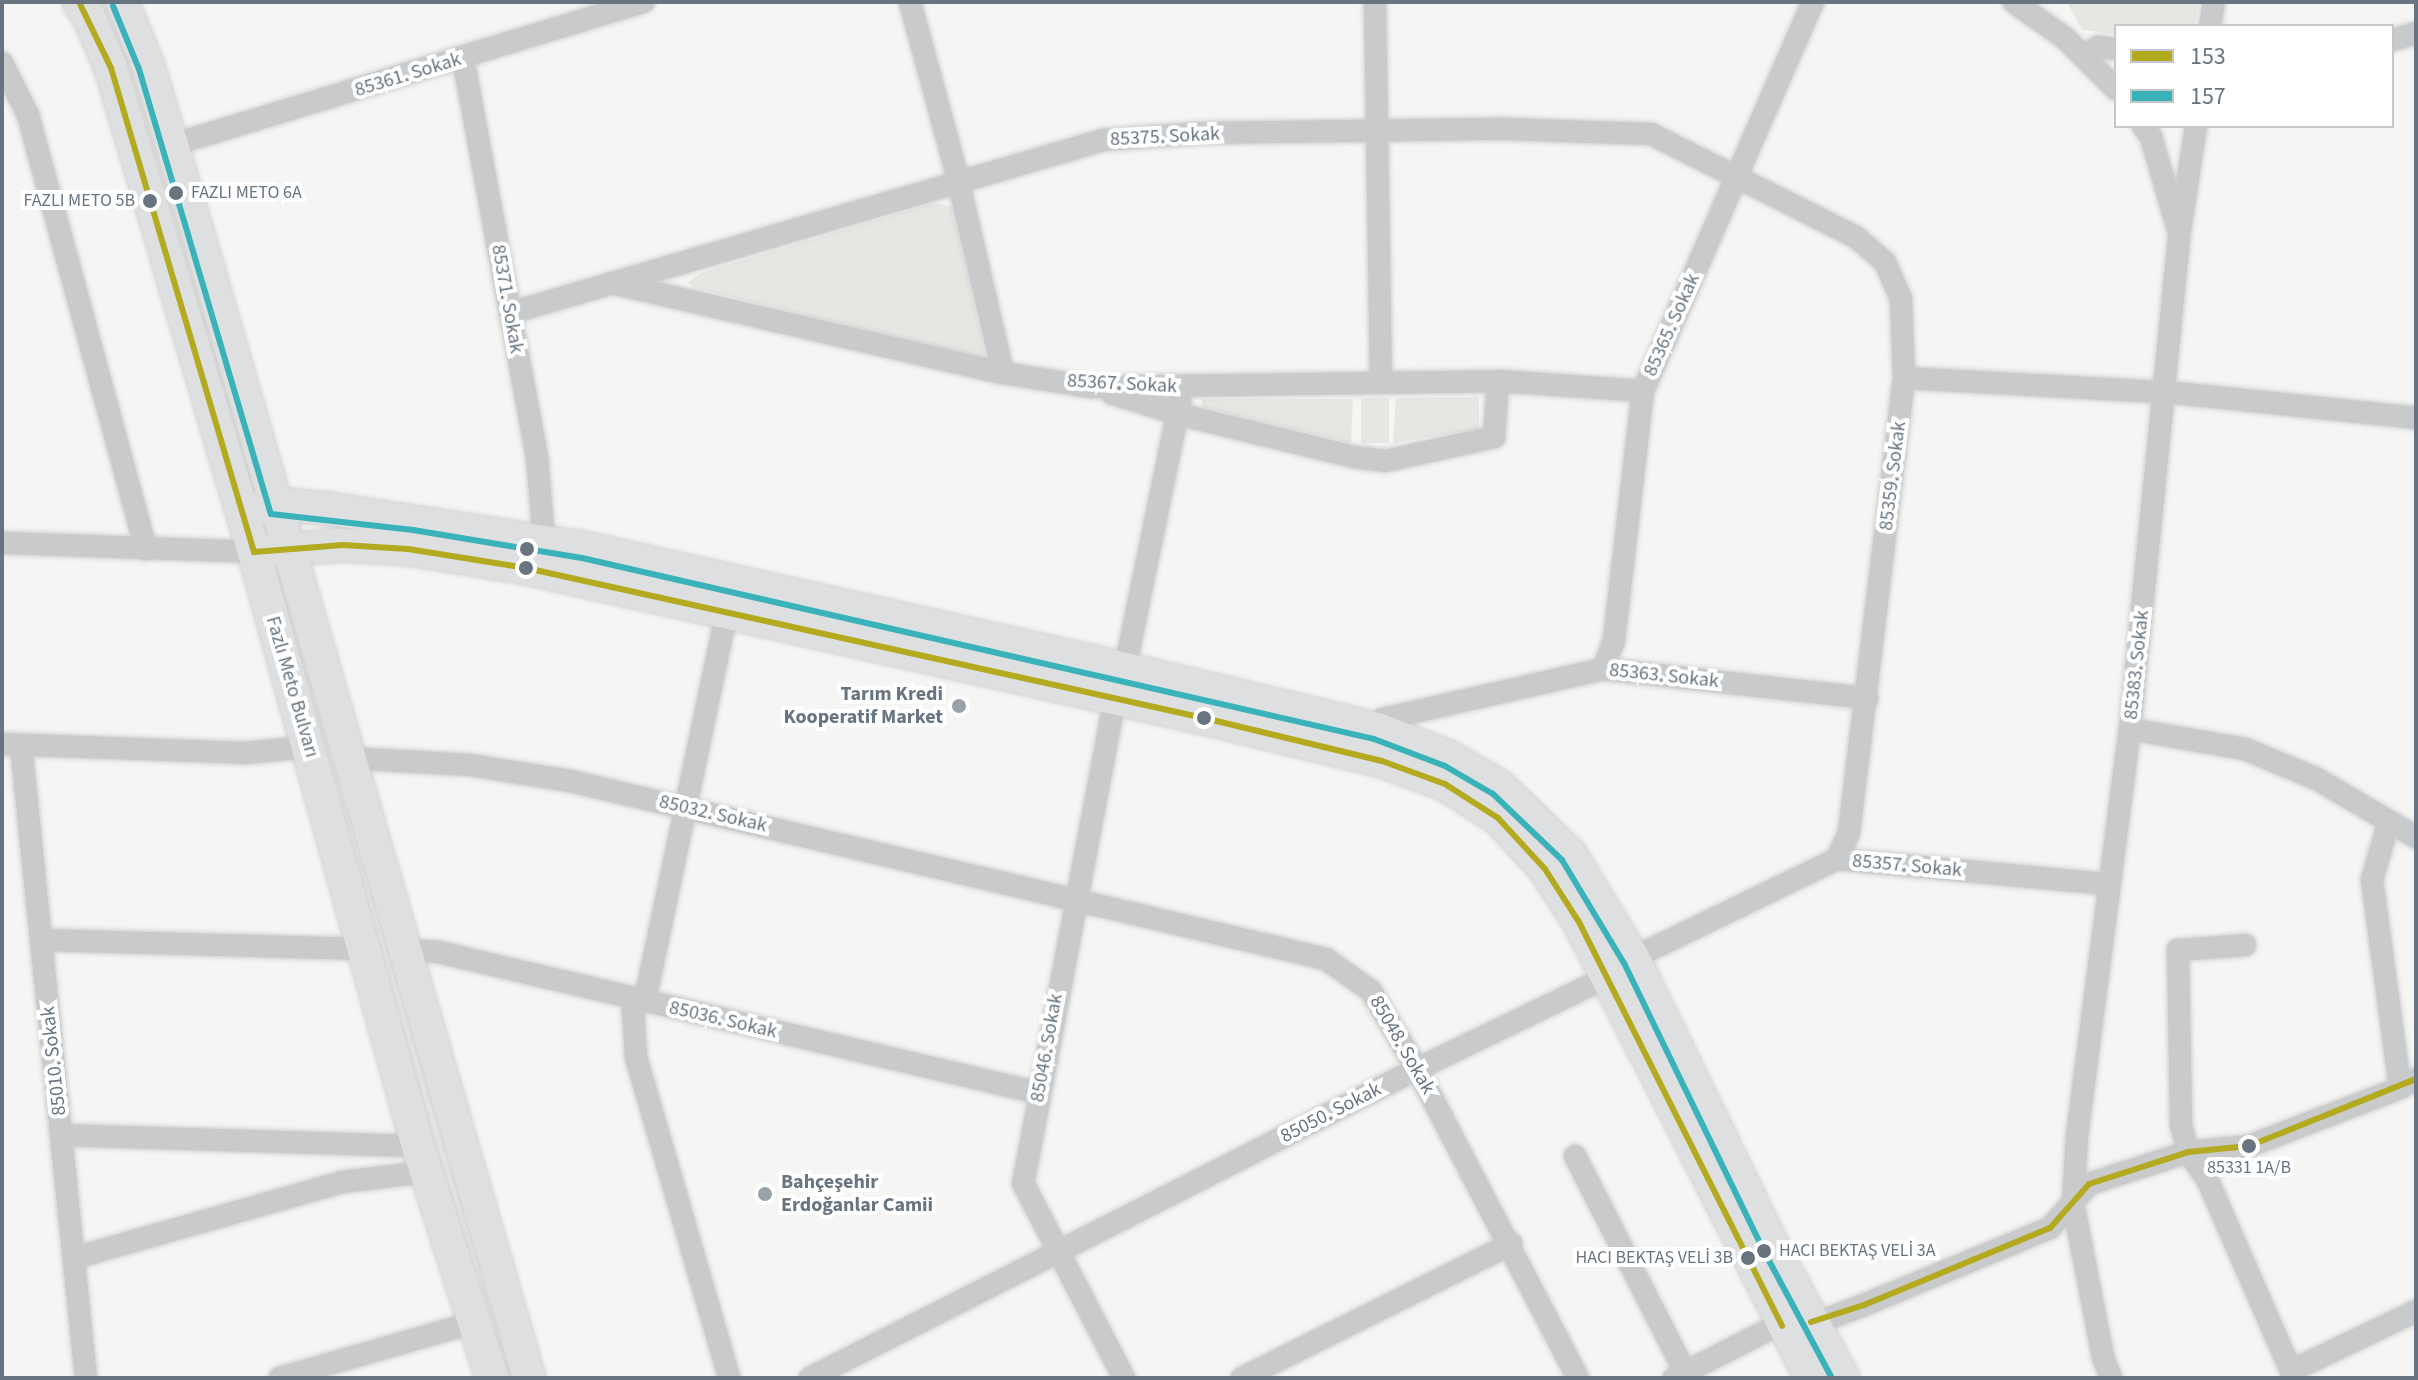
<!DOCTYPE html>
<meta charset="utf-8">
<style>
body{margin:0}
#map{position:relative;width:2418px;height:1380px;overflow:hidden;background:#f5f5f4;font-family:"Source Sans 3",sans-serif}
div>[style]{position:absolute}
.green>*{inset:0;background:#e4e7e2;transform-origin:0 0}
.roads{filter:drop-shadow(0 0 2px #d1d1d2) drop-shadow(0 0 2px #d1d1d2)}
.minor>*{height:22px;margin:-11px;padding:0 11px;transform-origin:11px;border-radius:11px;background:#c9cacb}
.secondary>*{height:32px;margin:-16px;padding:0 16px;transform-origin:16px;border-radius:16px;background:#dedfe0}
.bus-1>*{height:6px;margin:-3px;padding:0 3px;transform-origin:3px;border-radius:3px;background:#b3aa20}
.bus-2>*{height:6px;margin:-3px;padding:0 3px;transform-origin:3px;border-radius:3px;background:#39b3b9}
.dots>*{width:22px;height:22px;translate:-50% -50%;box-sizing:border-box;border:4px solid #fff;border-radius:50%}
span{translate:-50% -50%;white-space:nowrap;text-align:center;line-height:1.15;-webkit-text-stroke:8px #fff;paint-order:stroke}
.bus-label{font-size:18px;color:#687580}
.left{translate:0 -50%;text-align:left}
.right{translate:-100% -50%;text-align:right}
.street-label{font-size:20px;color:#687580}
.poi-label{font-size:20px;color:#687580;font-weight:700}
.frame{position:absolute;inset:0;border:4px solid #687580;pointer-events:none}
.legend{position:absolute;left:2114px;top:24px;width:280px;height:104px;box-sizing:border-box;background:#fff;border:2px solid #c3c8cc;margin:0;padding:10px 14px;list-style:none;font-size:24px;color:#687580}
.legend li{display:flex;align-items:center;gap:16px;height:40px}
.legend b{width:40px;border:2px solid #c3c8cc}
</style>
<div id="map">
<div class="green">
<div style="clip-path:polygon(94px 2px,108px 2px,129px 50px,263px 496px,252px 499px)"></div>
<div style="clip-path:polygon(2067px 2px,2199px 2px,2195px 26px,2116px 26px,2116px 34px,2082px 30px)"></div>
<div style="clip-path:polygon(934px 203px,952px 206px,986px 358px,694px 288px,688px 282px,703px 272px)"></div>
<div style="clip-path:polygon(1479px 397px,1479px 429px,1393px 443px,1396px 398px)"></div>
<div style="left:1361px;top:398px;width:28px;height:45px"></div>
<div style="clip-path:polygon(1202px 399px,1353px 399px,1351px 443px,1202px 407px)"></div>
<div style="clip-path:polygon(283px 564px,516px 1378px,504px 1378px,425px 1127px,271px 566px)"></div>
</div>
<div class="roads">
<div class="minor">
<div style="left:910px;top:2px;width:175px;rotate:74.8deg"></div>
<div style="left:956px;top:171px;width:207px;rotate:76.9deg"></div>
<div style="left:1375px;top:2px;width:379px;rotate:89.1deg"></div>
<div style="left:2014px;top:2px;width:62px;rotate:35.2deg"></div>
<div style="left:2065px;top:38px;width:72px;rotate:45deg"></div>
<div style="left:2210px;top:26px;width:24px;rotate:-81deg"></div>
<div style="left:2392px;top:40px;width:25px;rotate:-16deg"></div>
<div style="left:2084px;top:56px;width:17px;rotate:-33deg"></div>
<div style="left:2098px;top:47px;width:18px;rotate:6deg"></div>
<div style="left:463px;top:58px;width:406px;rotate:79.5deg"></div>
<div style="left:537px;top:457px;width:83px;rotate:85.2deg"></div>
<div style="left:2px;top:63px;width:58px;rotate:63.4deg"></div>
<div style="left:28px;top:115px;width:450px;rotate:74.8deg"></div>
<div style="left:2143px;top:126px;width:14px;rotate:54deg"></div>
<div style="left:2151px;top:137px;width:93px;rotate:73.7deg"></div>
<div style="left:172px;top:145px;width:493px;rotate:-16.9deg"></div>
<div style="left:612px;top:283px;width:401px;rotate:13deg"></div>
<div style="left:1003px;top:373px;width:88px;rotate:9.1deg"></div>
<div style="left:1090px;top:387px;width:408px;rotate:-0.8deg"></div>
<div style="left:1498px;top:381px;width:145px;rotate:3.9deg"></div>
<div style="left:510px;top:313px;width:618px;rotate:-16.26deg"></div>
<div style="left:1103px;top:140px;width:101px;rotate:-4deg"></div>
<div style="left:1204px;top:133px;width:302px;rotate:-0.8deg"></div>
<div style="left:1506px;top:129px;width:145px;rotate:2deg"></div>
<div style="left:1651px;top:134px;width:229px;rotate:26.7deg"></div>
<div style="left:1856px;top:237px;width:38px;rotate:41deg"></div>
<div style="left:1885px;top:262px;width:40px;rotate:66.6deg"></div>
<div style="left:1901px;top:299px;width:79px;rotate:87.8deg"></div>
<div style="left:1904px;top:378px;width:458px;rotate:96.9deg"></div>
<div style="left:1849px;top:833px;width:29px;rotate:115deg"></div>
<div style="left:1904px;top:378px;width:262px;rotate:3.1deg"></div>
<div style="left:2166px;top:392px;width:251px;rotate:5.9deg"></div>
<div style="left:1111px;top:393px;width:70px;rotate:17.4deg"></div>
<div style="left:1178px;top:414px;width:181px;rotate:13.7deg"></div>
<div style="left:1354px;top:457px;width:31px;rotate:7deg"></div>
<div style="left:1385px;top:461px;width:112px;rotate:-12.4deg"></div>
<div style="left:1494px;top:437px;width:56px;rotate:-85.9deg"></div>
<div style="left:2px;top:543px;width:252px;rotate:2deg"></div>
<div style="left:727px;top:611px;width:389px;rotate:101.9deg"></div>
<div style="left:647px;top:992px;width:23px;rotate:128deg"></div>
<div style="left:633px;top:1010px;width:47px;rotate:86.3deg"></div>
<div style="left:636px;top:1057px;width:334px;rotate:73.8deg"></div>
<div style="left:1125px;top:669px;width:274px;rotate:-78.4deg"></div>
<div style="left:1603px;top:669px;width:31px;rotate:-69deg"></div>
<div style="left:1614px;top:640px;width:251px;rotate:-83.4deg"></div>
<div style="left:1643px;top:391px;width:425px;rotate:-66.4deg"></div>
<div style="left:1115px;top:698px;width:494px;rotate:100.7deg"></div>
<div style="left:1023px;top:1183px;width:220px;rotate:62.6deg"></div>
<div style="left:1377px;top:729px;width:12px;rotate:-59deg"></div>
<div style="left:1383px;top:719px;width:226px;rotate:-12.8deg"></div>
<div style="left:1603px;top:669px;width:266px;rotate:6.3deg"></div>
<div style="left:2130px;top:729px;width:117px;rotate:9.9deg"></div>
<div style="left:2245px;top:749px;width:78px;rotate:22.6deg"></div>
<div style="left:2317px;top:779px;width:115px;rotate:30.4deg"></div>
<div style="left:2px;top:744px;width:242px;rotate:2.1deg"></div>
<div style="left:244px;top:753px;width:65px;rotate:-5.3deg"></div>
<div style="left:21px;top:745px;width:636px;rotate:84.14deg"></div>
<div style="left:348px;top:758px;width:122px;rotate:3.3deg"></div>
<div style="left:470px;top:765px;width:101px;rotate:9.1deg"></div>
<div style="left:570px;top:781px;width:777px;rotate:13.25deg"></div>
<div style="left:1326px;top:959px;width:55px;rotate:35.4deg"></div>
<div style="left:1371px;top:991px;width:91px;rotate:59.5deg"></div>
<div style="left:1417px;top:1069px;width:348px;rotate:62.5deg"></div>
<div style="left:2389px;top:821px;width:61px;rotate:106.1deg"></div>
<div style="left:2372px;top:880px;width:210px;rotate:82.3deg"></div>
<div style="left:41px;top:940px;width:323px;rotate:1.6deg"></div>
<div style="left:2245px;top:945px;width:67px;rotate:175.7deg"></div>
<div style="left:2178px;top:950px;width:175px;rotate:89deg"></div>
<div style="left:2181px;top:1125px;width:28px;rotate:75deg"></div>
<div style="left:2188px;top:1152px;width:35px;rotate:55deg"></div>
<div style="left:2208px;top:1181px;width:215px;rotate:66.4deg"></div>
<div style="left:408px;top:950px;width:30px;rotate:4deg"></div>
<div style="left:438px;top:952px;width:617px;rotate:13.2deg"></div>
<div style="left:1633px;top:958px;width:227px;rotate:-25.9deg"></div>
<div style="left:1837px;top:859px;width:272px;rotate:5.3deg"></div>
<div style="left:62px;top:1135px;width:356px;rotate:1.8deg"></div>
<div style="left:1575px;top:1156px;width:242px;rotate:63deg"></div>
<div style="left:74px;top:1258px;width:279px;rotate:-15.8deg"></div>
<div style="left:342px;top:1182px;width:85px;rotate:-6.8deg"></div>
<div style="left:2291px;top:1371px;width:139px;rotate:-25.6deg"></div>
<div style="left:280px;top:1378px;width:203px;rotate:-16deg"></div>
<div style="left:810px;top:1378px;width:681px;rotate:-26.98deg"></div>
<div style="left:1417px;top:1069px;width:211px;rotate:-25.8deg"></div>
<div style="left:1242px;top:1378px;width:301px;rotate:-26.5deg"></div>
<div style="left:1674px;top:1378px;width:110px;rotate:-27deg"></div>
<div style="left:1772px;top:1328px;width:53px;rotate:-8.7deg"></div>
<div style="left:1824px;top:1320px;width:43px;rotate:-20.6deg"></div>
<div style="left:1864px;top:1305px;width:201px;rotate:-22.5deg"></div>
<div style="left:2050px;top:1228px;width:59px;rotate:-48.4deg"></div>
<div style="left:2089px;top:1184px;width:104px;rotate:-17.9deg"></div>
<div style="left:2188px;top:1152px;width:61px;rotate:-5.6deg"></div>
<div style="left:2249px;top:1146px;width:162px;rotate:-21deg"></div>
<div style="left:2400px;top:1088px;width:18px;rotate:-29deg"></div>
<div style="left:2111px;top:1378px;width:22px;rotate:-111deg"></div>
<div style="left:2103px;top:1357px;width:157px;rotate:-101deg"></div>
<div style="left:2073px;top:1203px;width:67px;rotate:-86.6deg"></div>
<div style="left:2077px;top:1136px;width:410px;rotate:-82.6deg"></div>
<div style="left:2130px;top:729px;width:495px;rotate:-84.3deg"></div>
<div style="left:2179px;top:236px;width:111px;rotate:-81.2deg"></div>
</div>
<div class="secondary">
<div style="left:79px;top:2px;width:20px;rotate:57deg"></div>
<div style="left:90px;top:19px;width:53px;rotate:66.8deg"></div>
<div style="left:111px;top:68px;width:505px;rotate:73.54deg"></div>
<div style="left:254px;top:552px;width:616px;rotate:74.57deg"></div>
<div style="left:418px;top:1146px;width:244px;rotate:72.3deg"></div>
<div style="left:122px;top:2px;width:69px;rotate:67.9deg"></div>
<div style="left:148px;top:66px;width:83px;rotate:73.1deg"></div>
<div style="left:172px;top:145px;width:1284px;rotate:73.85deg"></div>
<div style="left:242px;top:510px;width:47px;rotate:-6.1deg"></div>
<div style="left:289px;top:505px;width:40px;rotate:5.7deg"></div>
<div style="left:329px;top:509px;width:258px;rotate:8.7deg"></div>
<div style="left:584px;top:548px;width:554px;rotate:12.61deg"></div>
<div style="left:1125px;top:669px;width:259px;rotate:13.4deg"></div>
<div style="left:1377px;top:729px;width:77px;rotate:21.3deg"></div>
<div style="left:1449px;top:757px;width:58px;rotate:30.1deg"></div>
<div style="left:1499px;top:786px;width:98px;rotate:43.8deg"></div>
<div style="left:1570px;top:854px;width:122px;rotate:58.8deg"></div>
<div style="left:1633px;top:958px;width:328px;rotate:64.1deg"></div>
<div style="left:1776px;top:1253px;width:142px;rotate:61.8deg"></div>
<div style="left:254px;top:552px;width:89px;rotate:-4.5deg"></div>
<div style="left:343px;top:545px;width:65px;rotate:3.5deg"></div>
<div style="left:408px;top:549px;width:120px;rotate:9.1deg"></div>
<div style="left:526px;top:568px;width:694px;rotate:12.48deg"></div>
<div style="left:1204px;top:718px;width:183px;rotate:13.6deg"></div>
<div style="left:1382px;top:761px;width:67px;rotate:20.1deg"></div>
<div style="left:1445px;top:784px;width:63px;rotate:32.7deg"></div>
<div style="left:1498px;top:818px;width:69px;rotate:47.3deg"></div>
<div style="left:1545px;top:869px;width:63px;rotate:57.3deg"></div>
<div style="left:1579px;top:922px;width:512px;rotate:63.03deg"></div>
</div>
</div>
<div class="bus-1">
<div style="left:79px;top:2px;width:73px;rotate:64.1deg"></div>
<div style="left:111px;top:68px;width:505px;rotate:73.54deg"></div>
<div style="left:254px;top:552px;width:89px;rotate:-4.5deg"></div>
<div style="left:343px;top:545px;width:65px;rotate:3.5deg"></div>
<div style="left:408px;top:549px;width:120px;rotate:9.1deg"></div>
<div style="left:526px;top:568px;width:694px;rotate:12.48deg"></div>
<div style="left:1204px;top:718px;width:183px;rotate:13.6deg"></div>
<div style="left:1382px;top:761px;width:67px;rotate:20.1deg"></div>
<div style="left:1445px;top:784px;width:63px;rotate:32.7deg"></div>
<div style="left:1498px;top:818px;width:69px;rotate:47.3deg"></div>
<div style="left:1545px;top:869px;width:63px;rotate:57.3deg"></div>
<div style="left:1579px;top:922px;width:452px;rotate:63.3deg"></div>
<div style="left:1811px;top:1322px;width:56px;rotate:-17.8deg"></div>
<div style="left:1864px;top:1305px;width:201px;rotate:-22.5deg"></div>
<div style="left:2050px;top:1228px;width:59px;rotate:-48.4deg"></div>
<div style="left:2089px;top:1184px;width:104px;rotate:-17.9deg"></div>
<div style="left:2188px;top:1152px;width:61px;rotate:-5.6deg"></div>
<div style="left:2249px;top:1146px;width:180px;rotate:-21.9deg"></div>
</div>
<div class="bus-2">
<div style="left:113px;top:6px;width:68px;rotate:67.6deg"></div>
<div style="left:139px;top:69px;width:464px;rotate:73.5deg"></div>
<div style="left:271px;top:514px;width:143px;rotate:6.4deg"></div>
<div style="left:413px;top:530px;width:171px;rotate:9.4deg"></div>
<div style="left:582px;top:558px;width:812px;rotate:12.87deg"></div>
<div style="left:1374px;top:739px;width:76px;rotate:20.8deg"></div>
<div style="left:1445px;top:766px;width:56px;rotate:30.3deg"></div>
<div style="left:1493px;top:794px;width:95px;rotate:43.7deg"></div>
<div style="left:1562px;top:860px;width:120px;rotate:59deg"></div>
<div style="left:1624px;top:963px;width:327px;rotate:64.1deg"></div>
<div style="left:1767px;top:1257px;width:137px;rotate:61.8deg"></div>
</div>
<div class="dots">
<div style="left:176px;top:193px;background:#687580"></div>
<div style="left:150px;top:201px;background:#687580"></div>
<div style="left:527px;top:549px;background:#687580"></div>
<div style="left:526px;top:568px;background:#687580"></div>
<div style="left:959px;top:706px;background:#99a2a9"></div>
<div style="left:1204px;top:718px;background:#687580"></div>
<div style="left:2249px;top:1146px;background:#687580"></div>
<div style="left:765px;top:1194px;background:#99a2a9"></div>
<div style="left:1764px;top:1251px;background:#687580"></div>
<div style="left:1748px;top:1258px;background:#687580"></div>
</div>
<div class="bus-label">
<span class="left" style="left:191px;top:193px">FAZLI METO 6A</span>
<span class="right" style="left:135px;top:201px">FAZLI METO 5B</span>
<span style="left:2249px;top:1168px">85331 1A/B</span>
<span class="left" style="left:1779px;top:1251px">HACI BEKTAŞ VELİ 3A</span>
<span class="right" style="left:1733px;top:1258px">HACI BEKTAŞ VELİ 3B</span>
</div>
<div class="street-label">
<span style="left:408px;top:75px;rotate:-17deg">85361. Sokak</span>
<span style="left:1165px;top:137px;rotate:-3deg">85375. Sokak</span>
<span style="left:507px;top:299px;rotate:80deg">85371. Sokak</span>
<span style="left:1672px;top:325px;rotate:-66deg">85365. Sokak</span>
<span style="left:1122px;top:384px;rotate:3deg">85367. Sokak</span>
<span style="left:1893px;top:476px;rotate:-83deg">85359. Sokak</span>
<span style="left:2137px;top:665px;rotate:-84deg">85383. Sokak</span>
<span style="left:1664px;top:676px;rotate:6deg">85363. Sokak</span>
<span style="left:292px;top:687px;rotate:74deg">Fazlı Meto Bulvarı</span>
<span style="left:713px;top:814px;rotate:13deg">85032. Sokak</span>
<span style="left:1907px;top:866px;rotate:5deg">85357. Sokak</span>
<span style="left:723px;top:1020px;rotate:13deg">85036. Sokak</span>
<span style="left:1402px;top:1045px;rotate:60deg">85048. Sokak</span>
<span style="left:1047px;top:1048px;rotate:-80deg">85046. Sokak</span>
<span style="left:54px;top:1061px;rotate:-96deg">85010. Sokak</span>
<span style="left:1331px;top:1113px;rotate:-27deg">85050. Sokak</span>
</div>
<div class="poi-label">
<span class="right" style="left:943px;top:706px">Tarım Kredi<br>Kooperatif Market</span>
<span class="left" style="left:781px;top:1194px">Bahçeşehir<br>Erdoğanlar Camii</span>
</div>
<div class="frame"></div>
<ul class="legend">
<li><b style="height:10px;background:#b3aa20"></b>153</li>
<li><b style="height:10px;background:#39b3b9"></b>157</li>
</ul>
</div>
